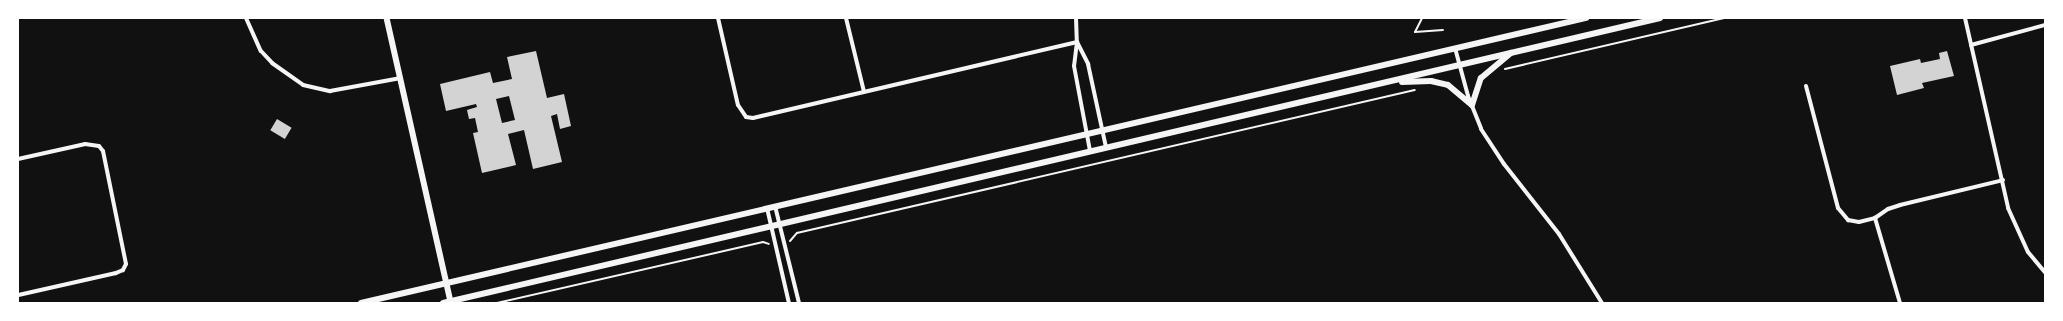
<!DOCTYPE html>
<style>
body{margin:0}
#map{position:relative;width:2063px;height:321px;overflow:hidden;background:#111;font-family:"Noto Sans",sans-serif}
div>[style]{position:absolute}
.building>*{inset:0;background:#d3d3d3;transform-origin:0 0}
.path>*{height:2px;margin:-1px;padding:0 1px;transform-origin:1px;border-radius:1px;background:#f5f5f5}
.minor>*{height:4px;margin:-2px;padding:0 2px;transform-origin:2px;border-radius:2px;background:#f5f5f5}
.tertiary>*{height:5.5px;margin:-2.75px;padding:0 2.75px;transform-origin:2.75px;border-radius:2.75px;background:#f5f5f5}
.secondary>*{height:6px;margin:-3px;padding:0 3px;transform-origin:3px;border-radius:3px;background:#f5f5f5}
span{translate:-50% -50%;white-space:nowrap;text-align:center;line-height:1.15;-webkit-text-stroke:3px #fff;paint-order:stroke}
.frame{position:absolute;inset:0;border:19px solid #fff;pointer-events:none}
</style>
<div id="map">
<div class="building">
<div style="clip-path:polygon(evenodd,536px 51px,547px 98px,564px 94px,571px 126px,560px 129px,557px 114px,551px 116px,562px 162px,533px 169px,524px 130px,508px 134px,516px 165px,482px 173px,473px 133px,478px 132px,475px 118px,469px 119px,467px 110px,477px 107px,476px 104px,446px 111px,440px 84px,490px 72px,493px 83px,512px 79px,507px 57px,536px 51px,509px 96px,515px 120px,502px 123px,496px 99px,509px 96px)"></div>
<div style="clip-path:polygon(1947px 51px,1954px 76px,1922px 83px,1924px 88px,1897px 95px,1890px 66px,1920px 59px,1921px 63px,1940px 59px,1939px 53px)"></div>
<div style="left:277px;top:119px;width:17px;height:13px;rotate:31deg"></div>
</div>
<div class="path">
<div style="left:1415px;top:32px;width:28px;rotate:-4deg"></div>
<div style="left:1415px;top:32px;width:16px;rotate:-63deg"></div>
<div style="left:1505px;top:69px;width:225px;rotate:-13.1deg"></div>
<div style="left:790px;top:241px;width:11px;rotate:-49deg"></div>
<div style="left:797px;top:233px;width:634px;rotate:-13.03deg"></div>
<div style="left:497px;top:303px;width:273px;rotate:-12.9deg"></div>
<div style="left:763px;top:242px;width:6px;rotate:18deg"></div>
</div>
<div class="minor">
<div style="left:246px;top:18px;width:36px;rotate:66deg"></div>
<div style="left:261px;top:51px;width:16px;rotate:47deg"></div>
<div style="left:272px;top:63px;width:38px;rotate:35deg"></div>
<div style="left:303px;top:85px;width:28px;rotate:13deg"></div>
<div style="left:330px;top:91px;width:72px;rotate:-10.4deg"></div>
<div style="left:718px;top:18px;width:89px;rotate:77.1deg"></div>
<div style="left:738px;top:105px;width:14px;rotate:56deg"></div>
<div style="left:746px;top:117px;width:7px;rotate:8deg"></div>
<div style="left:753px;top:118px;width:333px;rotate:-13.2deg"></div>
<div style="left:846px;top:18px;width:76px;rotate:76.3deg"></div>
<div style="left:1076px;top:18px;width:24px;rotate:88deg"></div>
<div style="left:1077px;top:42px;width:24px;rotate:97deg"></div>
<div style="left:1074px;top:66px;width:86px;rotate:79.3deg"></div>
<div style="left:1965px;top:18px;width:195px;rotate:77.2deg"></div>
<div style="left:2008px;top:208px;width:48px;rotate:65.6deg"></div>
<div style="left:2028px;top:252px;width:26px;rotate:50deg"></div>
<div style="left:1077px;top:42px;width:25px;rotate:63deg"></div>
<div style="left:1088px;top:64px;width:85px;rotate:77.8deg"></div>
<div style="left:1971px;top:45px;width:77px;rotate:-15.1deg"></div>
<div style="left:1455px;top:48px;width:50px;rotate:74.8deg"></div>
<div style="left:1468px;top:96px;width:35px;rotate:68deg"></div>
<div style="left:1481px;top:129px;width:42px;rotate:56.7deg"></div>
<div style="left:1504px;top:164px;width:89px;rotate:51.8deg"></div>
<div style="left:1559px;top:234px;width:81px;rotate:58.1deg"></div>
<div style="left:1806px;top:86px;width:126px;rotate:75.3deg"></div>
<div style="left:1838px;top:208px;width:16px;rotate:50deg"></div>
<div style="left:1848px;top:220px;width:11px;rotate:10deg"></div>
<div style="left:1859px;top:222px;width:16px;rotate:-14deg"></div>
<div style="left:18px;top:159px;width:69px;rotate:-12.6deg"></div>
<div style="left:85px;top:144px;width:14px;rotate:8deg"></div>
<div style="left:99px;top:146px;width:6px;rotate:51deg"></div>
<div style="left:103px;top:151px;width:115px;rotate:78.5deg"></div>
<div style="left:126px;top:264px;width:7px;rotate:117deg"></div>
<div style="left:123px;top:270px;width:8px;rotate:157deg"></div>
<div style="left:116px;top:273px;width:100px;rotate:167.3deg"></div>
<div style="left:775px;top:206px;width:100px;rotate:76.1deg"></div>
<div style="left:767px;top:208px;width:98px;rotate:77deg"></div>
<div style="left:1900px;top:303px;width:89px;rotate:-106.4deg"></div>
<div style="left:1875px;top:218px;width:16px;rotate:-35deg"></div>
<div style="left:1888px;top:209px;width:13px;rotate:-18deg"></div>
<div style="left:1900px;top:205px;width:106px;rotate:-13.6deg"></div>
</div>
<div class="tertiary">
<div style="left:387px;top:18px;width:290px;rotate:77.3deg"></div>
</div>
<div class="secondary">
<div style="left:1402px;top:82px;width:29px;rotate:-2deg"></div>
<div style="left:1431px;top:81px;width:17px;rotate:13deg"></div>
<div style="left:1448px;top:85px;width:31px;rotate:40deg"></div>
<div style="left:1472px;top:105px;width:28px;rotate:-72deg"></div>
<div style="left:1481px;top:78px;width:39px;rotate:-40deg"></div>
<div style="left:361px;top:303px;width:1258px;rotate:-13.1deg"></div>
<div style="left:443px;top:303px;width:1250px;rotate:-13.18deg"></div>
</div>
<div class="frame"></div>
</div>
